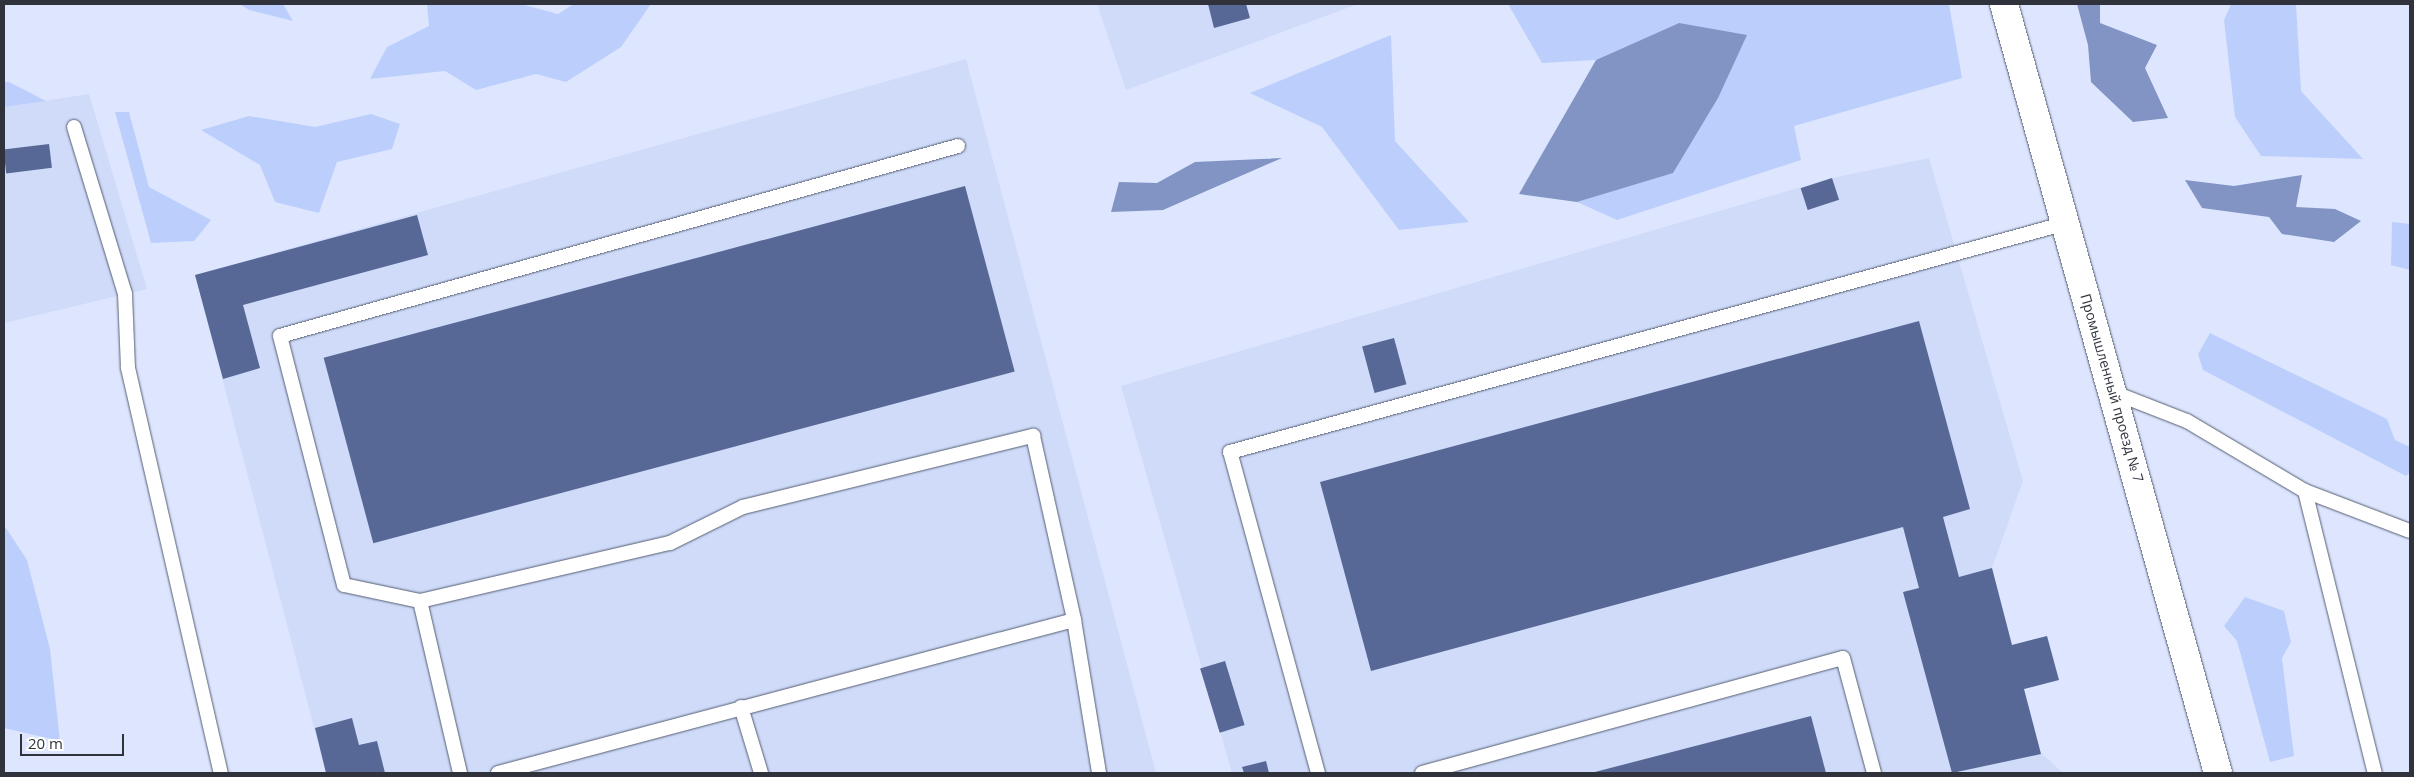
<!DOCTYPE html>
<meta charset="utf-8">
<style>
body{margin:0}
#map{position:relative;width:2414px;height:777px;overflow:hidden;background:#dde6fe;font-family:"Open Sans",sans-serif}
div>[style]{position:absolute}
.built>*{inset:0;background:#cfdbf9}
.green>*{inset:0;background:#bccffc}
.water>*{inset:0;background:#8194c4}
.building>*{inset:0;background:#576896;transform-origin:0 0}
.roads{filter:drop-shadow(0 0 1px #555d71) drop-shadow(0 0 1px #555d71)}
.lane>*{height:14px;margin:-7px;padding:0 7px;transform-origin:7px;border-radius:7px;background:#fff}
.secondary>*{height:28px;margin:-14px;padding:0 14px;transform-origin:14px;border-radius:14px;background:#fff}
span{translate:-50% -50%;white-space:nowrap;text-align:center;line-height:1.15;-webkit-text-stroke:5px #fff;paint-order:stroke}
.street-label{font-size:14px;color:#30333c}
.frame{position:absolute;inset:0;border:5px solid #30333c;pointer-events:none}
.scale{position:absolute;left:20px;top:734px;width:104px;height:22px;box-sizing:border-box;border:2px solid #30333c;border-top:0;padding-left:6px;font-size:15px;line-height:18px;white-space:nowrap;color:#30333c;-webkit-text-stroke:4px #fff;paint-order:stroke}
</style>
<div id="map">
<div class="built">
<div style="clip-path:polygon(1097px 4px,1358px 4px,1126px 90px)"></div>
<div style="clip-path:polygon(966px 59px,1156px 773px,326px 773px,195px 275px)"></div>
<div style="clip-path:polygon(89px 94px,147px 289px,4px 323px,4px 107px)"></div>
<div style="clip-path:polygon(1929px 158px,2023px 481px,1992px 568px,2012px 645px,2047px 636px,2059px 680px,2024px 689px,2041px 753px,2063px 773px,1232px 773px,1121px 386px,1832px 178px)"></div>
</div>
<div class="green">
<div style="clip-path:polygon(240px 4px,283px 4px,293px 21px,249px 10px)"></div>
<div style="clip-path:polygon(427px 4px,521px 4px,558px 14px,574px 4px,651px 4px,621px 47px,566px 82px,536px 74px,476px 90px,445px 71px,370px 79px,387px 47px,429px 26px)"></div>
<div style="clip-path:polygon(1508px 4px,1949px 4px,1962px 78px,1794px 126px,1801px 160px,1617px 220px,1577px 202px,1673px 172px,1679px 23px,1596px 60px,1542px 63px)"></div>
<div style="clip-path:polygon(2231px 4px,2296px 4px,2301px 91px,2363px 159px,2261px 156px,2235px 117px,2224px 20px)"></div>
<div style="clip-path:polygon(1391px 35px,1395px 141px,1469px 222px,1399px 230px,1322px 127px,1250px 93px)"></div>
<div style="clip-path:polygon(4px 82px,9px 82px,46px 101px,4px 107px)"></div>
<div style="clip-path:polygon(115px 112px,129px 112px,149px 187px,211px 220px,194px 241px,151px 243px)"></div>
<div style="clip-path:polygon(371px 114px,400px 124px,392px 149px,337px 162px,319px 213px,275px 202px,260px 165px,201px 130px,249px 116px,315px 127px)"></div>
<div style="clip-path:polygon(2392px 222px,2410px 224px,2410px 270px,2391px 265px)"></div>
<div style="clip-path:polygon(2210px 333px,2387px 419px,2395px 440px,2410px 447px,2410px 472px,2406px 476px,2203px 370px,2198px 354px)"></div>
<div style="clip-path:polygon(4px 525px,27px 560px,50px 649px,60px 741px,4px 728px)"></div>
<div style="clip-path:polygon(2245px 597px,2284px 611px,2291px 642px,2282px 658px,2294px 756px,2270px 762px,2237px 641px,2224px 626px)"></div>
</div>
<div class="water">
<div style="clip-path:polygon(2077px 4px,2100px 4px,2100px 23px,2157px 45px,2145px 68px,2168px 118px,2133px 122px,2091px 82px,2088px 45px)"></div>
<div style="clip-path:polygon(1679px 23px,1747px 35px,1718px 98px,1673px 173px,1577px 202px,1519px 194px,1596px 60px)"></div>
<div style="clip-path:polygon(1282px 158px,1163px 210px,1111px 212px,1119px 182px,1157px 183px,1195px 162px)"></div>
<div style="clip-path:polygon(2302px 175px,2296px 207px,2335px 209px,2361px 221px,2334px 242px,2282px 234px,2269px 217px,2202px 208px,2185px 180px,2234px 186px)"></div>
</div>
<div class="building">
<div style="clip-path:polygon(1208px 4px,1246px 4px,1250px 18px,1214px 28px)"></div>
<div style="left:49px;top:144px;width:24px;height:46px;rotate:83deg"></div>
<div style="left:1832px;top:178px;width:23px;height:33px;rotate:72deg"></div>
<div style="left:965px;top:186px;width:192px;height:664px;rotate:75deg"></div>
<div style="clip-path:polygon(417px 215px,428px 255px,243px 305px,260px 368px,223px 379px,195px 275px)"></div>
<div style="clip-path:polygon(1919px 321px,1970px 509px,1943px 517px,1959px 577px,1992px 568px,2012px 645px,2047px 636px,2059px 680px,2024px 689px,2041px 754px,1952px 773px,1903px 592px,1919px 588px,1903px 527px,1371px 671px,1320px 482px)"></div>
<div style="left:1394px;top:338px;width:48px;height:33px;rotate:75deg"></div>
<div style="left:1225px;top:661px;width:67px;height:26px;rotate:73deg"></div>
<div style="clip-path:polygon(1811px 716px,1826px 773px,1591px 773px)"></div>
<div style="clip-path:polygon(352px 718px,359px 745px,377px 741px,385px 773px,326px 773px,315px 728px)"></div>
<div style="clip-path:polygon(1266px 761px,1269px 773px,1244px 773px,1242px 767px)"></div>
</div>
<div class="roads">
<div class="lane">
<div style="left:74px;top:127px;width:175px;rotate:73deg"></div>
<div style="left:125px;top:294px;width:74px;rotate:87.7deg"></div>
<div style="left:128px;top:368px;width:416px;rotate:77.1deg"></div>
<div style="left:958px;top:146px;width:704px;rotate:164.35deg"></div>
<div style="left:280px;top:336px;width:257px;rotate:75.6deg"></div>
<div style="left:344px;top:585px;width:78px;rotate:11.9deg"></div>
<div style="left:420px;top:601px;width:257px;rotate:-13.1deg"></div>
<div style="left:670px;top:543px;width:81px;rotate:-26.3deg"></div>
<div style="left:743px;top:507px;width:299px;rotate:-13.8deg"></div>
<div style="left:1033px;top:436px;width:189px;rotate:77.4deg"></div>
<div style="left:1074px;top:620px;width:155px;rotate:80.7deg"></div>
<div style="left:2115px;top:393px;width:77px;rotate:21.3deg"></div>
<div style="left:2187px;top:421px;width:137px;rotate:30.7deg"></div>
<div style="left:2305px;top:491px;width:291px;rotate:76.1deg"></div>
<div style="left:2305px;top:491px;width:112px;rotate:20.9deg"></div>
<div style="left:420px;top:601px;width:177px;rotate:76.9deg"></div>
<div style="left:741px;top:707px;width:69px;rotate:73.1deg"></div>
<div style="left:498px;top:773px;width:596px;rotate:-14.88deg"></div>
<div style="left:1318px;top:773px;width:333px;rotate:-105.3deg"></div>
<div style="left:1230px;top:452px;width:864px;rotate:-15.31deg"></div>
<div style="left:1422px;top:773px;width:436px;rotate:-15.3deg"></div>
<div style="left:1843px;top:658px;width:119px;rotate:74.9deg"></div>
</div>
<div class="secondary">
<div style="left:2004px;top:4px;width:798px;rotate:74.45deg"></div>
</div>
</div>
<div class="street-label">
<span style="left:2112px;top:388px;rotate:74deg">Промышленный проезд № 7</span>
</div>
<div class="frame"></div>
<div class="scale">20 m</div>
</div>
